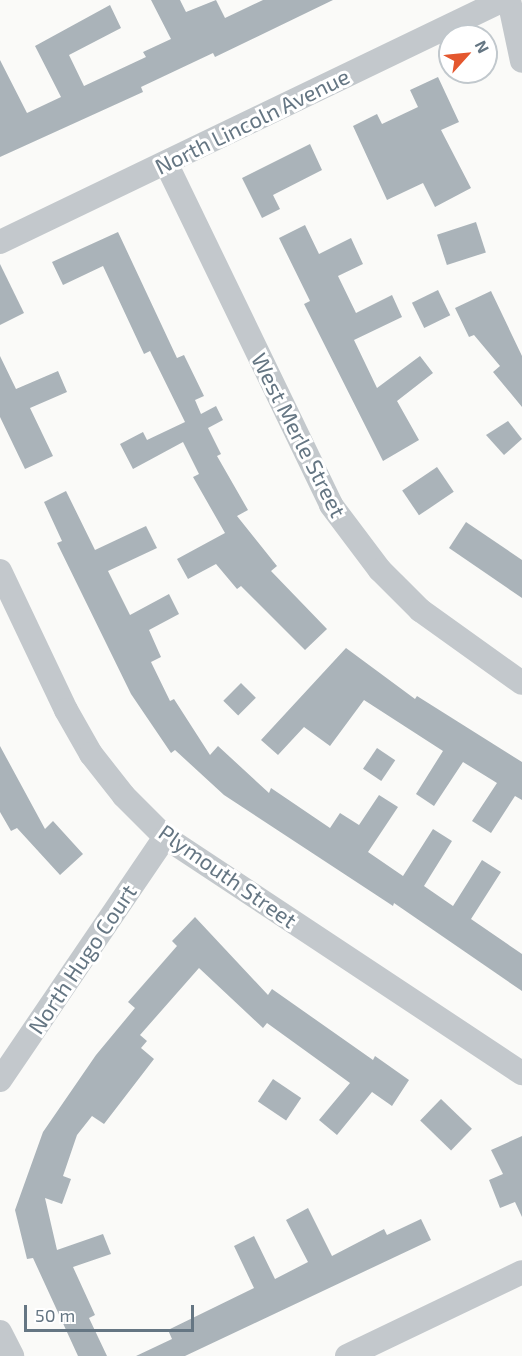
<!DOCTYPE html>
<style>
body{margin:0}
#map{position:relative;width:522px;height:1356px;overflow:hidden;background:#fafaf8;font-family:"Exo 2",sans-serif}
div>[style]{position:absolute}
.building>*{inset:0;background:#aab3b9;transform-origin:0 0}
.minor>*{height:24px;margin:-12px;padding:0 12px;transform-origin:12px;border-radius:12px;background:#c3c8cc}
span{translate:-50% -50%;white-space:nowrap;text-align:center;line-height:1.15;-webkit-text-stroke:6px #fff;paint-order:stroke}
.street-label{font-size:22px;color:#657683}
.north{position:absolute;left:438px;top:24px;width:60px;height:60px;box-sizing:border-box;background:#fff;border:2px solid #c1c8cd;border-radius:50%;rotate:63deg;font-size:16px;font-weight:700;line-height:24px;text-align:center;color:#657683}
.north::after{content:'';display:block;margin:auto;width:21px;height:27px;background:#e4572e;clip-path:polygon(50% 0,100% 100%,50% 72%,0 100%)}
.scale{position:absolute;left:24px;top:1305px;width:170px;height:27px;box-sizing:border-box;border:3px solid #657683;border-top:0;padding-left:8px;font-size:18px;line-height:21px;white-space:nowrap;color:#657683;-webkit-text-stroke:4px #fff;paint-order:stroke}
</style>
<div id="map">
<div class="building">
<div style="clip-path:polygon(151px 0,180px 0,186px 12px,216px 0,225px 18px,263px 0,333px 0,215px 57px,213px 53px,141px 87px,143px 92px,0 157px,0 60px,27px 113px,61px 97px,35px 46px,110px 5px,121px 28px,69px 55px,84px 86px,146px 57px,143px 52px,171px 39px)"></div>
<div style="clip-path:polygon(438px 77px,459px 122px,441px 130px,471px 188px,435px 207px,423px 183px,387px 200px,353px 126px,377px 114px,382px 124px,418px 107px,410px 90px)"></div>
<div style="clip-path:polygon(310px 144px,322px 170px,273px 195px,280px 209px,262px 218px,242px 178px)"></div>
<div style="left:476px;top:222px;width:32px;height:41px;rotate:72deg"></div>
<div style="clip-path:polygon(305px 225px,319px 254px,351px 238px,363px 264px,338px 276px,356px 313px,392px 295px,402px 317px,354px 340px,377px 388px,420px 356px,433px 373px,397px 401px,419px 440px,383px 461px,304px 304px,310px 301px,279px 238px)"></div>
<div style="clip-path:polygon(118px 232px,177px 358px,184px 355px,204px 396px,195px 400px,201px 414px,216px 406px,223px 420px,208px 428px,221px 454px,217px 456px,248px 510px,237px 516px,277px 566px,271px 571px,327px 629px,305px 650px,241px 586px,237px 589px,216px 564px,188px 579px,177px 559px,225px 533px,193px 477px,199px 474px,183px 442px,133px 469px,120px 444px,143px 432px,147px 440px,185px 422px,150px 351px,144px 354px,103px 266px,63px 285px,52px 262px)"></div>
<div style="clip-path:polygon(0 264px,24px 313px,0 325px)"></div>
<div style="left:438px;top:290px;width:28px;height:29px;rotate:64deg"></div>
<div style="clip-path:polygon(491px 291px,522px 356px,522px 407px,493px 372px,500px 366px,474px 335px,469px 337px,455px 308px)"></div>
<div style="clip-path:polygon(0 356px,16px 389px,58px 371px,67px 392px,30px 408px,53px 456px,25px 469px,0 417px)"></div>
<div style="clip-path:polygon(508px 421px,522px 439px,504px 455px,486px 435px)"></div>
<div style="left:437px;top:467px;width:30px;height:42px;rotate:56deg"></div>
<div style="clip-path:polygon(66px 491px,95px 550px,146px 526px,157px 548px,108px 571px,130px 615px,169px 594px,179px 614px,149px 630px,161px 657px,151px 662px,170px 701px,174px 699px,210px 755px,218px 746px,269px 793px,271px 788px,330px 828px,340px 813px,359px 825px,379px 795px,398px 807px,368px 852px,403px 876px,433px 829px,452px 841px,424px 886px,453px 906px,482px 860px,501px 872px,471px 919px,522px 954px,522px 991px,394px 903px,393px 906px,224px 795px,175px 750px,171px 753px,131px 694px,57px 543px,62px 541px,44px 502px)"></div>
<div style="clip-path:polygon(466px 522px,522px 560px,522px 598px,449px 548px)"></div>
<div style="clip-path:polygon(346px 648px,415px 699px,417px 696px,522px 762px,522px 800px,515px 796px,491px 833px,472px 821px,497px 783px,463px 762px,434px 806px,416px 794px,443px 751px,364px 700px,330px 746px,304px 727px,278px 755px,261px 740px)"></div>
<div style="left:241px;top:683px;width:21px;height:25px;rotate:45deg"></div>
<div style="clip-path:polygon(0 746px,45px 829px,53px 821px,83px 854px,60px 875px,17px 828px,11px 831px,0 812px)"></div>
<div style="left:377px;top:748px;width:22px;height:25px;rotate:34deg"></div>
<div style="clip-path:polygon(195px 917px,268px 995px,272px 989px,373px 1060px,375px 1056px,409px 1080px,392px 1106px,372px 1092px,337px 1135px,319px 1120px,350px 1083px,267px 1023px,263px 1028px,199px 968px,140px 1035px,147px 1041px,141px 1048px,154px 1059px,104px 1124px,92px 1116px,77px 1135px,63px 1176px,71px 1179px,62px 1204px,45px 1198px,57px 1250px,103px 1234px,111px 1254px,73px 1267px,95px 1315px,89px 1318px,107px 1356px,78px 1356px,33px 1258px,27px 1259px,15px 1210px,43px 1132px,96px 1055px,135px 1008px,128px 1002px,177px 946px,172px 941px)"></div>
<div style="left:273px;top:1079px;width:34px;height:27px;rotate:34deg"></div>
<div style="left:441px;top:1099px;width:43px;height:30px;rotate:44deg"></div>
<div style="clip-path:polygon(522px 1136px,522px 1217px,515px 1202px,500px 1208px,489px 1180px,503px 1174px,491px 1150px)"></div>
<div style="clip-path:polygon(308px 1208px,332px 1256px,384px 1229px,387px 1235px,421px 1219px,431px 1240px,185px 1356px,136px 1356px,172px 1339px,168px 1330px,254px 1288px,234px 1246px,254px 1236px,275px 1279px,308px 1262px,286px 1220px)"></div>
</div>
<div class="minor">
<div style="left:509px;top:0;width:62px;rotate:78deg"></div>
<div style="left:166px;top:163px;width:380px;rotate:64.2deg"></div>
<div style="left:331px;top:505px;width:81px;rotate:53deg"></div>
<div style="left:380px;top:570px;width:57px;rotate:45deg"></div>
<div style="left:420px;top:610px;width:125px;rotate:35.6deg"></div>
<div style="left:0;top:242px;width:558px;rotate:-25.69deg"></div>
<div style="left:0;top:571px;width:154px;rotate:64.6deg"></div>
<div style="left:66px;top:710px;width:51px;rotate:60.4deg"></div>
<div style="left:91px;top:754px;width:53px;rotate:51.8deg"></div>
<div style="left:124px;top:796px;width:58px;rotate:45deg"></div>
<div style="left:165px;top:837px;width:428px;rotate:33.5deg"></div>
<div style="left:0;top:1080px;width:294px;rotate:-55.8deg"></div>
<div style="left:0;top:1332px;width:27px;rotate:63deg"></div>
<div style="left:347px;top:1356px;width:194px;rotate:-25.6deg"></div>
</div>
<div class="street-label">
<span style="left:252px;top:121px;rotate:-26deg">North Lincoln Avenue</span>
<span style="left:299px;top:435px;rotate:63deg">West Merle Street</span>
<span style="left:228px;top:876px;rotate:35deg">Plymouth Street</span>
<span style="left:82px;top:959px;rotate:-56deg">North Hugo Court</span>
</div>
<div class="north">N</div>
<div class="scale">50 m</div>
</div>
